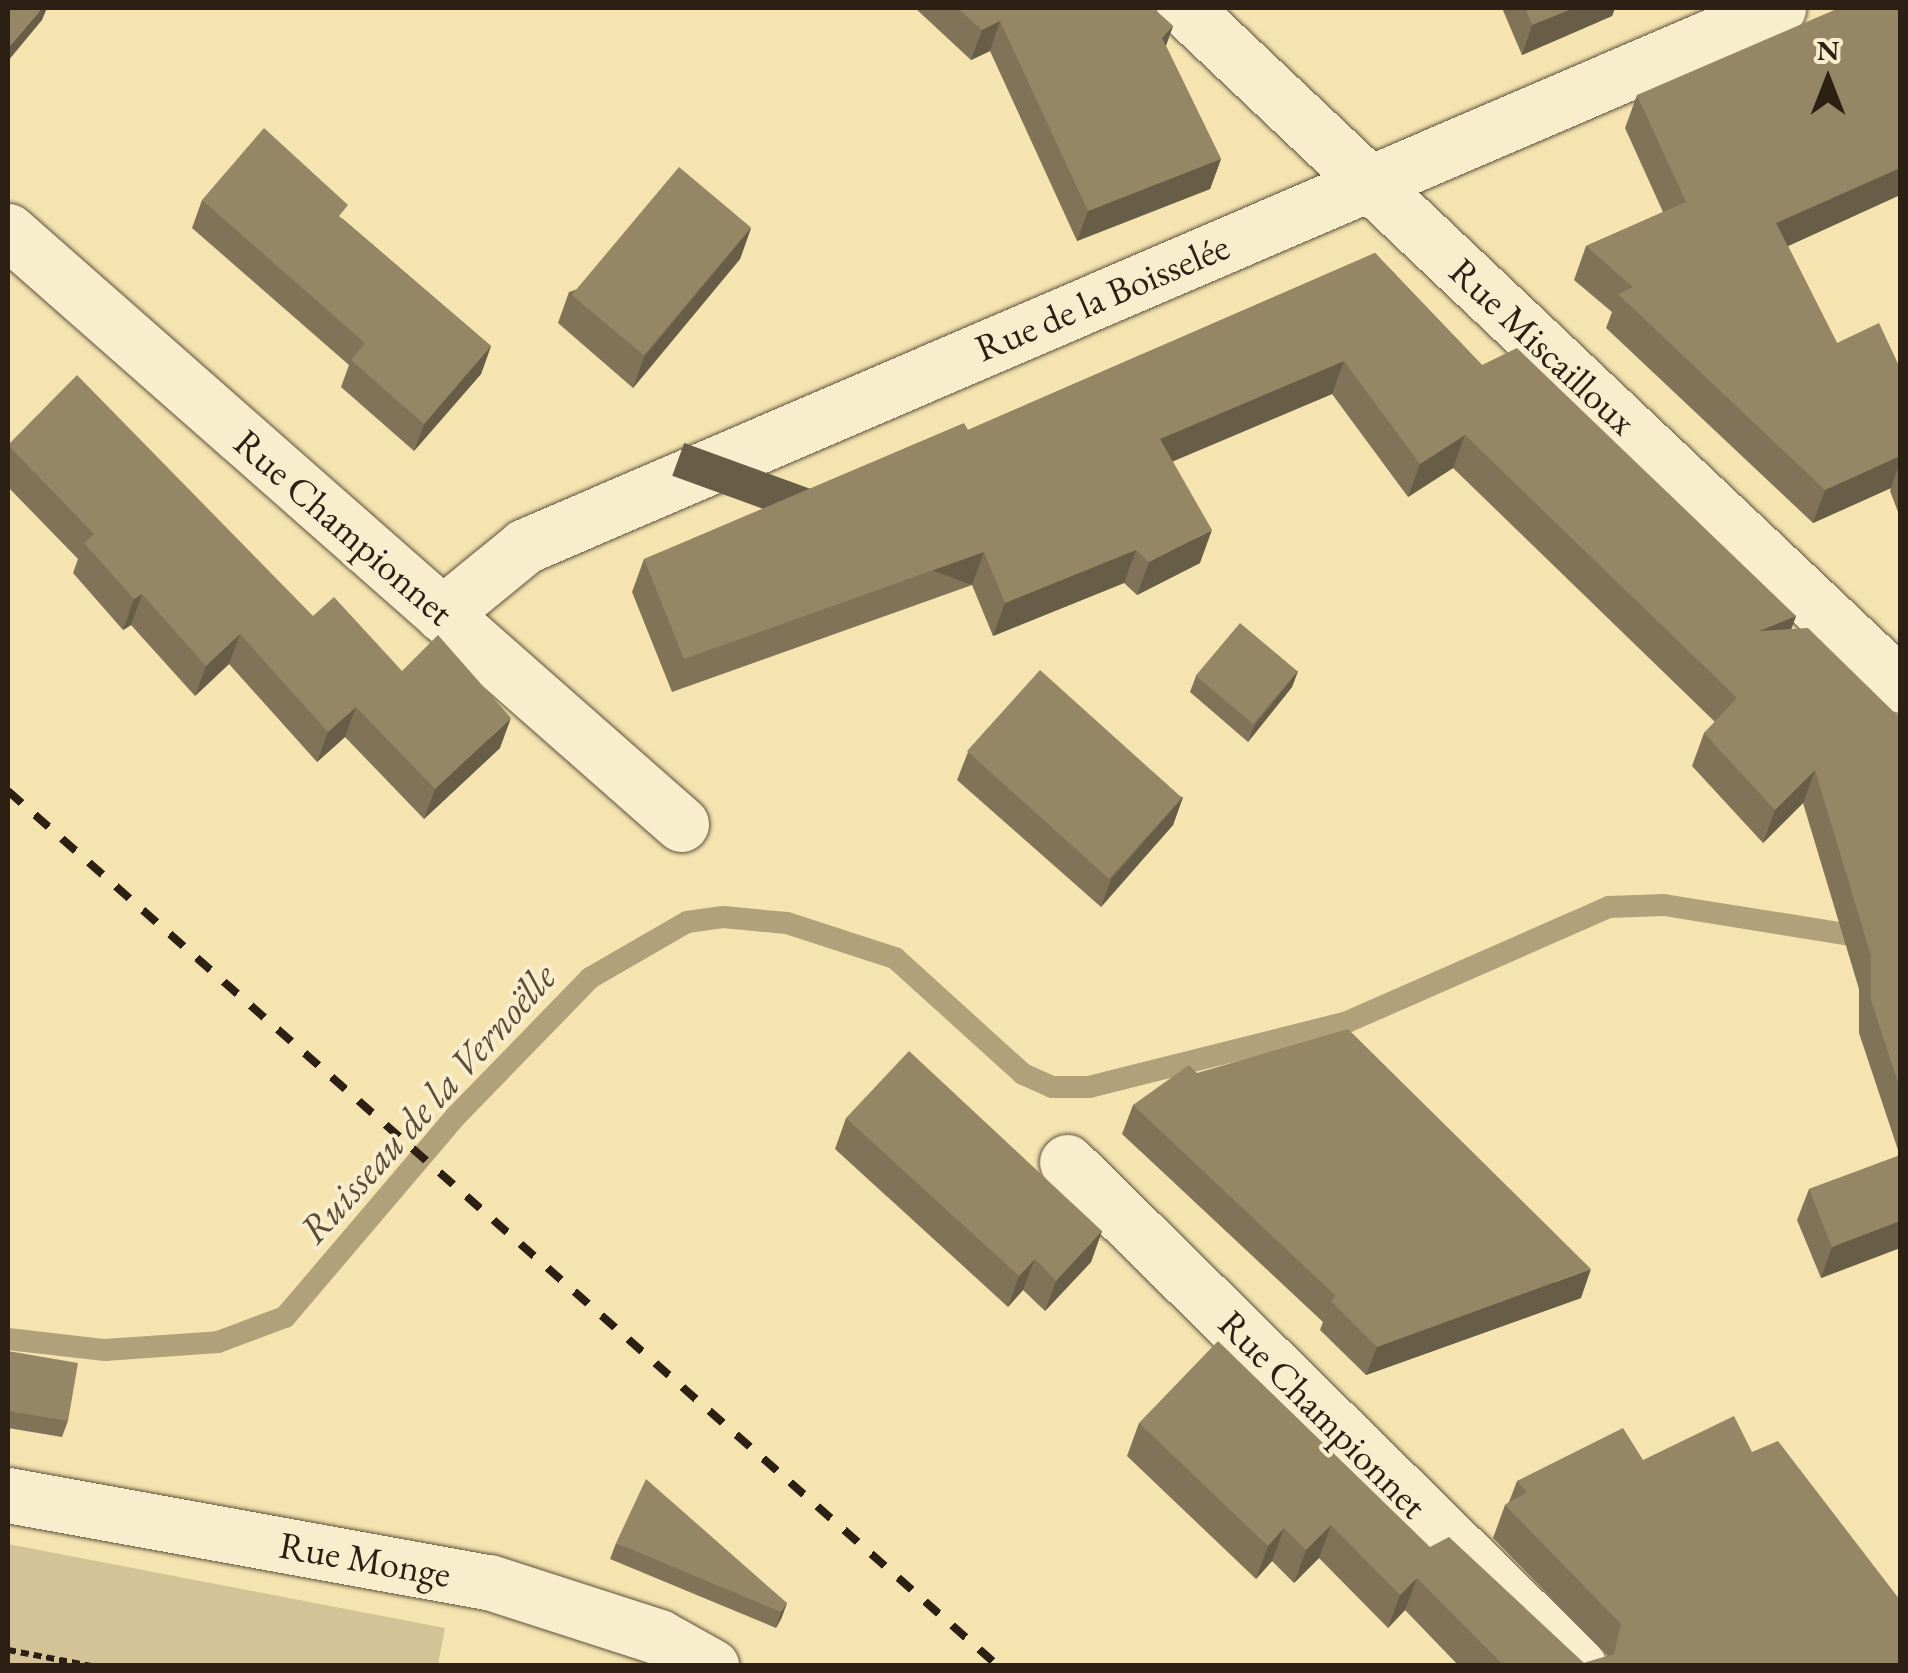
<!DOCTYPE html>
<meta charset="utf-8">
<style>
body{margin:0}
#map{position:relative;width:1908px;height:1673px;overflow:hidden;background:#f5e4b0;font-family:"EB Garamond",serif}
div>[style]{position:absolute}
.green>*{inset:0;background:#d3c396}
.stream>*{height:22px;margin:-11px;padding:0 11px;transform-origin:11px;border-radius:11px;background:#b1a17b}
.path>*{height:6px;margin-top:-3px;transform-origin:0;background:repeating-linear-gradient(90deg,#2c2015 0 8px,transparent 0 13px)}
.roads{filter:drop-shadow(0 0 2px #5e513c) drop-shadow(0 0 2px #5e513c)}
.minor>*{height:55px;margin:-27.5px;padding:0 27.5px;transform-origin:27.5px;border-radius:27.5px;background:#f8edcc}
.rail>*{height:8px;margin-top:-4px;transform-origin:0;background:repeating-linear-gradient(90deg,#2c2015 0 18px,transparent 0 36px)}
.wall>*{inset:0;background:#807358}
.shaded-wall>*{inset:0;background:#685e47;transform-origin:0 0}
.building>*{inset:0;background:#958666;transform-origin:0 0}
span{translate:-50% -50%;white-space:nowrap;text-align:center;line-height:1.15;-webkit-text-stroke:8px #f8edcc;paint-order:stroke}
.street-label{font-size:38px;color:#2c2015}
.water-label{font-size:40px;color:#5b4d39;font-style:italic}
.frame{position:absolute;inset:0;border:10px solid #2c2015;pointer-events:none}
.north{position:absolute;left:1778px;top:30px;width:100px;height:100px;-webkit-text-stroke:8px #f8edcc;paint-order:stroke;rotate:0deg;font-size:28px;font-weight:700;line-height:40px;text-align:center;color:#2c2015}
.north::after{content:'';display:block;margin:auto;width:35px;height:45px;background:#2c2015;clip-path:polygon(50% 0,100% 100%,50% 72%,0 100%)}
</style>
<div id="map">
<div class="green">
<div style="clip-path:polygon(8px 1544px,445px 1628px,438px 1665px,8px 1665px)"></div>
</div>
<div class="stream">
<div style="left:8px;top:1339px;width:98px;rotate:6.5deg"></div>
<div style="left:105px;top:1350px;width:113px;rotate:-4deg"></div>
<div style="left:218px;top:1342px;width:72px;rotate:-20.5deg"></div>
<div style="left:285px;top:1317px;width:262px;rotate:-49.6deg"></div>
<div style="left:455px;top:1117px;width:194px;rotate:-45.8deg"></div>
<div style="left:590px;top:978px;width:112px;rotate:-30deg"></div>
<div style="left:687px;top:922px;width:36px;rotate:-8deg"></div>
<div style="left:723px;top:917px;width:64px;rotate:5.4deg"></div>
<div style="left:787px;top:923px;width:114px;rotate:18deg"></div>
<div style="left:895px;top:958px;width:173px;rotate:42.2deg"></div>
<div style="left:1023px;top:1074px;width:32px;rotate:24deg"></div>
<div style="left:1052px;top:1087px;width:37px"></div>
<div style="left:1089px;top:1087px;width:266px;rotate:-14.1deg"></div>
<div style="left:1347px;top:1022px;width:286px;rotate:-23.7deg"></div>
<div style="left:1609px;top:907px;width:55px;rotate:-2.1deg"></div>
<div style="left:1664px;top:905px;width:239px;rotate:9.1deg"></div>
</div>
<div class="path">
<div style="left:8px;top:1650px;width:86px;rotate:10.8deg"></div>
</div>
<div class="roads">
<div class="minor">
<div style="left:1184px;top:8px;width:985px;rotate:43.4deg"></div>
<div style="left:8px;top:231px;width:897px;rotate:41.38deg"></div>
<div style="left:442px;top:614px;width:107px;rotate:-39.3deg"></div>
<div style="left:525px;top:546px;width:1364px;rotate:-23.24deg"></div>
<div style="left:1067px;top:1162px;width:718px;rotate:44.55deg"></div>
<div style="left:8px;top:1495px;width:489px;rotate:10.3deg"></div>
<div style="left:489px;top:1582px;width:179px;rotate:17.9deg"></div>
<div style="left:659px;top:1637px;width:60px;rotate:29.1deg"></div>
</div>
</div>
<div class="rail">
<div style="left:8px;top:791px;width:1321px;rotate:41.47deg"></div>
</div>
<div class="wall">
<div style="clip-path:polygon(915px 8px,1153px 8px,1173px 26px,1166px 46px,1221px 159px,1210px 189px,1077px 241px,990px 51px,971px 60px)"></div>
<div style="clip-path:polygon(1502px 8px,1615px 8px,1612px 16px,1522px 55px)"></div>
<div style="clip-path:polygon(1900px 8px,1900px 195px,1788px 246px,1837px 343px,1900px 368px,1900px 517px,1890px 491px,1891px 488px,1813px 523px,1606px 328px,1612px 312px,1574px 280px,1586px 246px,1663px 212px,1625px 128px,1637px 95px)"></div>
<div style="clip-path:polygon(202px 200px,343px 219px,491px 346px,481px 374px,414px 451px,341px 387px,349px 365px,192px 228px)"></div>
<div style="clip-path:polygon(751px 228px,740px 259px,633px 388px,558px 323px,569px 292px)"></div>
<div style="clip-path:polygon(1375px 253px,1482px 365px,1796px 616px,1791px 629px,1900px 718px,1900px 1248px,1821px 1278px,1797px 1220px,1809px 1189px,1900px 1156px,1859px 1033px,1859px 989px,1803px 803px,1763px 843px,1692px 766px,1704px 733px,1715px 722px,1453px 468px,1408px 497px,1332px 394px,1173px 461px,1200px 563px,1137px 595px,1124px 583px,993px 636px,972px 585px,672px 692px,632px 592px,644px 559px,968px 430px)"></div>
<div style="clip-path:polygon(8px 444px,313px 616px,402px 671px,500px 748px,424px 819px,345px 737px,317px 762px,229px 664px,195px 696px,131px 625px,123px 630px,73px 573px,78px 559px,8px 487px)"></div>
<div style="clip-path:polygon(1298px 671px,1292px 687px,1248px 742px,1190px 692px,1196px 676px)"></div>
<div style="clip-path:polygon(968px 752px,1183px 797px,1173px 825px,1101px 907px,957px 780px)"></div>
<div style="clip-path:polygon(1197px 1073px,1581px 1298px,1366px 1375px,1320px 1330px,1323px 1322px,1122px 1134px,1133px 1105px)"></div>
<div style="clip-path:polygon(846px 1118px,1102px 1231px,1091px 1262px,1045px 1311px,1023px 1290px,1008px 1307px,835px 1149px)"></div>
<div style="clip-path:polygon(8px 1351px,68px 1421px,62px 1437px,8px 1428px)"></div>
<div style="clip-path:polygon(1139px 1423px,1430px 1547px,1584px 1663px,1608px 1656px,1493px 1538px,1505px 1505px,1509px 1502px,1517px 1481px,1643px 1460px,1752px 1452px,1900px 1666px,1459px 1666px,1405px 1610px,1388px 1628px,1319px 1558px,1294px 1583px,1272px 1561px,1256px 1579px,1127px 1456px)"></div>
<div style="clip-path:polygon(616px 1543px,787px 1603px,781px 1619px,776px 1628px,610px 1559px)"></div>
</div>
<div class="shaded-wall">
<div style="clip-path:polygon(42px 8px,47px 8px,42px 20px,8px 61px,8px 48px)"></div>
<div style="clip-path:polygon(1574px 8px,1615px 8px,1612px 16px,1522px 55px,1532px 25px)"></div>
<div style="clip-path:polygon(1000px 21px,990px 51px,971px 60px,982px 30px)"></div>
<div style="clip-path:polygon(1173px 26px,1162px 56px,1162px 38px)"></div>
<div style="clip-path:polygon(1221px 159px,1210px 189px,1077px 241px,1088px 211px)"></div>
<div style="clip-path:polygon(1900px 168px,1900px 195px,1764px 257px,1776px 223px)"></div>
<div style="clip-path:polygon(751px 228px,740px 259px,633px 388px,644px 357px)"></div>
<div style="clip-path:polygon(491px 346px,481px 374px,414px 451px,424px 424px)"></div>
<div style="clip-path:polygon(1344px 361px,1332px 394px,1148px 472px,1160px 439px)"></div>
<div style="clip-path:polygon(1465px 435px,1453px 468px,1408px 497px,1420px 464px)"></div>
<div style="clip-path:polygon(1900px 456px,1900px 461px,1891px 488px,1813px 523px,1825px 490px)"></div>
<div style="clip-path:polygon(1212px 530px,1200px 563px,1137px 595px,1149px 562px)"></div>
<div style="clip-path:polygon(1136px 550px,1124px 583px,993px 636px,1005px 603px)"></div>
<div style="left:984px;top:552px;width:35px;height:319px;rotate:110deg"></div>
<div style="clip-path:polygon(142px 594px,131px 625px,123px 630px,134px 599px)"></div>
<div style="clip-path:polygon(1796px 616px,1784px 649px,1759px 631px)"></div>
<div style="clip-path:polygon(240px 634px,229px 664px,195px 696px,206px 666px)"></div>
<div style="clip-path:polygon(1298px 671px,1292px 687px,1248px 742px,1254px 726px)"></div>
<div style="clip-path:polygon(356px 707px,345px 737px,317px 762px,328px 732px)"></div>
<div style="clip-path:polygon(511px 718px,500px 748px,424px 819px,435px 789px)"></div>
<div style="clip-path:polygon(1815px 770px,1803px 803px,1763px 843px,1775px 810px)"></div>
<div style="clip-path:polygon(1183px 797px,1173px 825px,1101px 907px,1111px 879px)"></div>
<div style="clip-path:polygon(1900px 1221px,1900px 1248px,1821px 1278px,1832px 1247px)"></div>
<div style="clip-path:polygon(1102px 1231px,1091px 1262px,1045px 1311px,1056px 1281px)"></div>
<div style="clip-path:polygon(1035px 1259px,1023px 1290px,1008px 1307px,1019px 1276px)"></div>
<div style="clip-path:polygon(1591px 1269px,1581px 1298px,1366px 1375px,1377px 1347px)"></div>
<div style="clip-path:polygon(1331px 1525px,1319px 1558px,1294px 1583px,1306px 1550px)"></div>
<div style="clip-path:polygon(1284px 1528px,1272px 1561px,1256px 1579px,1268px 1546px)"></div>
<div style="clip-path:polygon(1417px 1578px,1405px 1610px,1388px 1628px,1400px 1595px)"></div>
<div style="clip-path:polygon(787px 1603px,781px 1619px,776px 1628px,781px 1612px)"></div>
</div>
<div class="building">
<div style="clip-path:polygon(8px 8px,42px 8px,8px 48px)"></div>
<div style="clip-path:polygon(957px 8px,1153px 8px,1173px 26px,1162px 38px,1221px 159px,1088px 211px,1000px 21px,982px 30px)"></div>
<div style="clip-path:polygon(1525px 8px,1574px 8px,1532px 25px)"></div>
<div style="clip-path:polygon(1839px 8px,1900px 8px,1900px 168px,1776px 223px,1837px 343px,1879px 323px,1900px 368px,1900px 456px,1825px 490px,1618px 294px,1633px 287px,1586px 246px,1686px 202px,1637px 95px)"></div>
<div style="clip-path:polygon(264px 128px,348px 205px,339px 216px,491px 346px,424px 424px,351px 360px,365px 343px,202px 200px)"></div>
<div style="left:679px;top:167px;width:94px;height:167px;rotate:40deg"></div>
<div style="clip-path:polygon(1375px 253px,1482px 365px,1517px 348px,1796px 616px,1759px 631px,1808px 628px,1900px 718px,1900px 1089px,1871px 1000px,1871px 956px,1815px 770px,1775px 810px,1704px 733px,1737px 698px,1465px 435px,1420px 464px,1344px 361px,1160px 439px,1212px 530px,1149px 562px,1136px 550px,1005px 603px,984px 552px,684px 659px,644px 559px,964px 423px,968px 430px)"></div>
<div style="clip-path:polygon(77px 375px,313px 616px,334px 597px,402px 671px,438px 635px,511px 718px,435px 789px,356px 707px,328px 732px,240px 634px,206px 666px,142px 594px,134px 599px,84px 543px,94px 534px,8px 445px)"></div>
<div style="left:1240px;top:623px;width:75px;height:69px;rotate:40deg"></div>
<div style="left:1040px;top:670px;width:191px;height:109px;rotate:42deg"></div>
<div style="clip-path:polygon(1348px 1029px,1591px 1269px,1377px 1347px,1331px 1301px,1336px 1296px,1133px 1105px,1189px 1065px,1197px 1073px)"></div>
<div style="clip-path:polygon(909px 1051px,1102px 1231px,1056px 1281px,1035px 1259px,1019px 1276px,846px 1118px)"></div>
<div style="clip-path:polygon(1900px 1155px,1900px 1221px,1832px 1247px,1809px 1189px)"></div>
<div style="clip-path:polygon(1218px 1341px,1430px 1547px,1449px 1537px,1584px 1663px,1614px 1654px,1621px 1624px,1505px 1505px,1527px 1492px,1517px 1481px,1623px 1428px,1643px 1460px,1734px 1416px,1752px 1452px,1778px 1441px,1900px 1600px,1900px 1666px,1504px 1666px,1417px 1578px,1400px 1595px,1331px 1525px,1306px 1550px,1284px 1528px,1268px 1546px,1139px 1423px)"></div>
<div style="clip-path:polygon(8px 1351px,78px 1363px,68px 1421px,8px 1411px)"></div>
<div style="clip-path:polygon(646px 1479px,787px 1603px,781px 1612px,616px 1543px)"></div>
</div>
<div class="street-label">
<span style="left:1102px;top:297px;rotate:-23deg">Rue de la Boisselée</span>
<span style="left:1543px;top:346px;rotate:43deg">Rue Miscailloux</span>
<span style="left:344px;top:527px;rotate:41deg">Rue Championnet</span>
<span style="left:1323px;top:1414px;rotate:45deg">Rue Championnet</span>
<span style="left:365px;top:1559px;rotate:10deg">Rue Monge</span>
</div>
<div class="water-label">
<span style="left:427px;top:1103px;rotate:-48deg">Ruisseau de la Vernoëlle</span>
</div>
<div class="frame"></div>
<div class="north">N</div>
</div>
